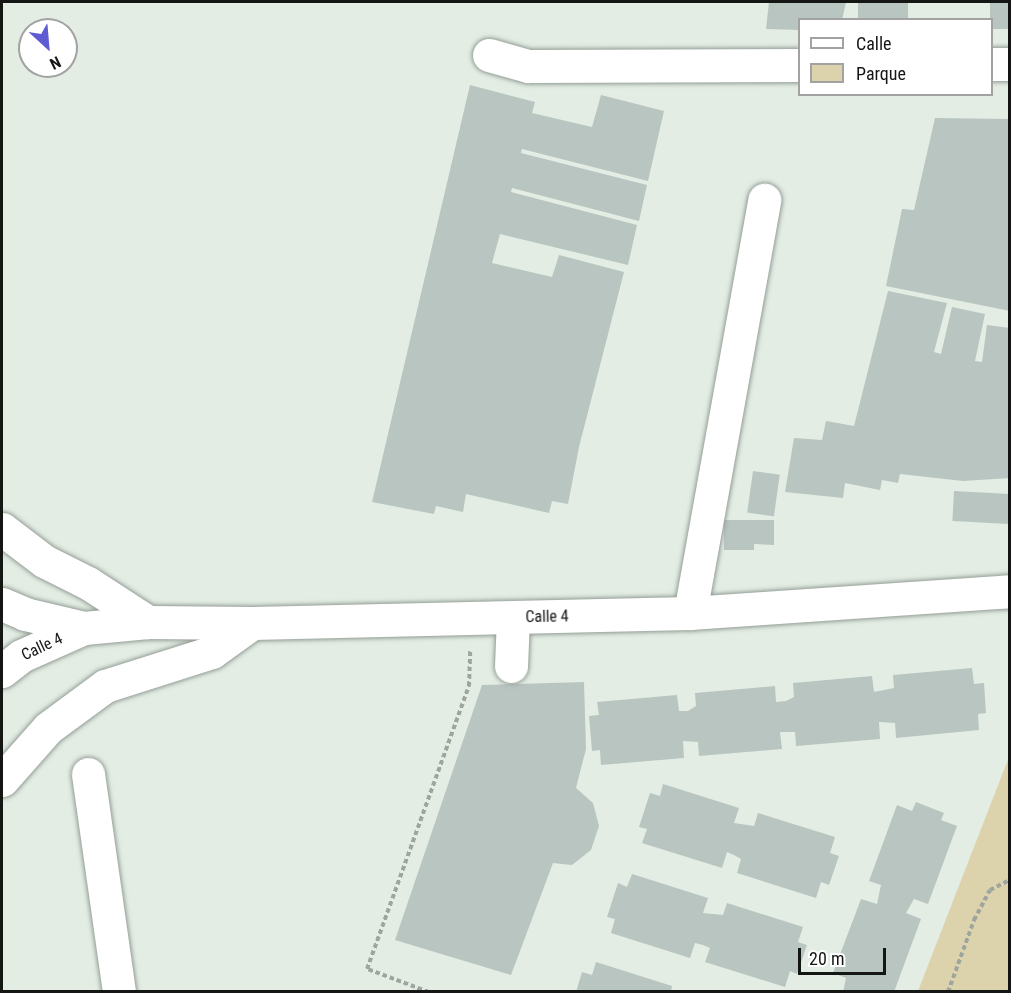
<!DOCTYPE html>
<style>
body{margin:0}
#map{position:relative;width:1011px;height:993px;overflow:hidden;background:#e3ede4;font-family:"Roboto Condensed",sans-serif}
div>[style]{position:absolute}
.green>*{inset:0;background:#dcd3ad}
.building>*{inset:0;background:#b8c5c1;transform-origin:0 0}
.path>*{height:4px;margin-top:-2px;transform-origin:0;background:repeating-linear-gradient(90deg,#9da59e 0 4.5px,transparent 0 7.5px)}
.roads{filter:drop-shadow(0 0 2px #949e96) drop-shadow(0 0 2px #949e96)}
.minor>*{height:33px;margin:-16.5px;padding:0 16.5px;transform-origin:16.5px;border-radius:16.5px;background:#fff}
.major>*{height:33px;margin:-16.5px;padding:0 16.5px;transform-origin:16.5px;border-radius:16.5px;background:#fff}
.highway>*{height:33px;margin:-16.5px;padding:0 16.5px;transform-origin:16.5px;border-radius:16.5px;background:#fff}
span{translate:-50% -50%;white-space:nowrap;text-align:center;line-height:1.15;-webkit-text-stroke:6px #fff;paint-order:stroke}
.street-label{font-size:16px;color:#131613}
.frame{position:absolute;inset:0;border:3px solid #131613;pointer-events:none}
.legend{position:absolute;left:798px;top:18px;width:195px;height:78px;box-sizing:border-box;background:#fff;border:2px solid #a1a2a1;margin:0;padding:8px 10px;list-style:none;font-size:18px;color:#131613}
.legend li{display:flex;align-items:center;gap:12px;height:30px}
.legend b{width:30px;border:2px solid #a1a2a1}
.north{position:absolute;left:18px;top:18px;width:60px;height:60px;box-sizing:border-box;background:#fff;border:2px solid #a1a2a1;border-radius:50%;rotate:154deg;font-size:16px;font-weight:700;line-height:24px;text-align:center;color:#131613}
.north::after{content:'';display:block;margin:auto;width:21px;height:27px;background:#5f5bd3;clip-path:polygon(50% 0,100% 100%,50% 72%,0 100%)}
.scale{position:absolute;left:798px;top:948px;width:88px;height:27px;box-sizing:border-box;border:3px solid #131613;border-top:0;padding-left:8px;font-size:18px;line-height:21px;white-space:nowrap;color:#131613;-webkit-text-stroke:4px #fff;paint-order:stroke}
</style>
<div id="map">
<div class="green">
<div style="clip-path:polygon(1009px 757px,1009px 991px,918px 991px)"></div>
</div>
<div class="building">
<div style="clip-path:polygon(769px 2px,846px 2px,842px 20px,800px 20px,800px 30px,766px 29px)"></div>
<div style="left:858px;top:2px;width:50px;height:18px"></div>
<div style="left:990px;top:2px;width:20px;height:27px"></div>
<div style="clip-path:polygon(470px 85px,535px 102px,532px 113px,592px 127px,601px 95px,664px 111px,648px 181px,522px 149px,521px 153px,647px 185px,639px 221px,512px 188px,511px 192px,637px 225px,628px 265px,500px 234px,492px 263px,552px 277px,559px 255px,624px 272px,579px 447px,568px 504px,552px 501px,549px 513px,466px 494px,463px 512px,436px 506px,434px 514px,372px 502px)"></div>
<div style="clip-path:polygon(935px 118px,1010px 119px,1010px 311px,886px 286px,902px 209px,914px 210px)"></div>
<div style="clip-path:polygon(888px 291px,947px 303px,934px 352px,941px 354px,952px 307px,985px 314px,975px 361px,982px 362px,987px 325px,1010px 328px,1010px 478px,963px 481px,900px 474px,898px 483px,882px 480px,880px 490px,845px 483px,843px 498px,785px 492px,794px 438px,822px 440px,826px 421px,854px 426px)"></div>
<div style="left:753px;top:471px;width:27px;height:42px;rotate:8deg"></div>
<div style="left:954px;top:491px;width:56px;height:30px;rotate:3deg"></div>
<div style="clip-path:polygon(724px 520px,774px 520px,774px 545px,754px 544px,754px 550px,724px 550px)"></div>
<div style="clip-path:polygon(972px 668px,974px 684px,984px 683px,986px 713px,978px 714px,979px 730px,896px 738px,895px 723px,879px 722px,880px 739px,796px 746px,795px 732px,780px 732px,782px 749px,699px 756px,698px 742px,683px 741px,684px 758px,601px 765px,600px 750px,592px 751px,589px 716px,599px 715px,597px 702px,677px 695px,679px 711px,688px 711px,696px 706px,695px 693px,775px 686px,776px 702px,786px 701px,794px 697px,793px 683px,872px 676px,874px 692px,894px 688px,893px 675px)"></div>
<div style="clip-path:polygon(584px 682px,586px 749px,576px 788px,593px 803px,599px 826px,591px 850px,572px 865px,553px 863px,511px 975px,395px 940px,482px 685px)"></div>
<div style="clip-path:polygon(663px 784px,739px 808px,734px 823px,754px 826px,758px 813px,835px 837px,830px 853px,839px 856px,829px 885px,821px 882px,816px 898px,737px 873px,741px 859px,734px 855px,727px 852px,722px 868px,642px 843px,647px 829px,639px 827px,650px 793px,660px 796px)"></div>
<div style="clip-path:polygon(916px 802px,944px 813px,941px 820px,957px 826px,928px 904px,914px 899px,906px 913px,921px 919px,894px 992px,843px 992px,846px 978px,833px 973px,861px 899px,877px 904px,881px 885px,869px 881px,897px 805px,912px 811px)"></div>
<div style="clip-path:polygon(632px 874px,708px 898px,703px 913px,723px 915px,727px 903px,803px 927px,798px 942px,807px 945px,797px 974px,790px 971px,785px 987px,705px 962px,710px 948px,703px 945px,695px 943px,690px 958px,611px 933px,615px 919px,607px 917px,618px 883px,627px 887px)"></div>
<div style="clip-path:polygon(596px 962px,672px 986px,671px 992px,576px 992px,582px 972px,592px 975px)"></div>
</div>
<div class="path">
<div style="left:429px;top:992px;width:66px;rotate:-159.6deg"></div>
<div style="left:367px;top:969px;width:301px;rotate:-70.2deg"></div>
<div style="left:469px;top:686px;width:36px;rotate:-88deg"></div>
<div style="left:948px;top:992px;width:77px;rotate:-70.1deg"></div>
<div style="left:974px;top:920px;width:34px;rotate:-62deg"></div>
<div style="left:990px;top:890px;width:22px;rotate:-27deg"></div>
</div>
<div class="roads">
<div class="minor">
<div style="left:489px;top:55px;width:41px;rotate:15.8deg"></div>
<div style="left:528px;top:66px;width:272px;rotate:-0.2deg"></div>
<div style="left:992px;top:64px;width:18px"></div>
<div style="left:690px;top:613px;width:420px;rotate:-79.8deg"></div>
<div style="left:511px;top:666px;width:48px;rotate:-87.6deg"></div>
<div style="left:88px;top:774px;width:220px;rotate:81.9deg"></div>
</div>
<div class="major">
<div style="left:2px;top:604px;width:25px;rotate:23deg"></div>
<div style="left:25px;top:614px;width:61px;rotate:13.3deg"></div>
<div style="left:84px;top:628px;width:64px;rotate:-5.4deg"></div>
<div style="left:148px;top:622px;width:104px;rotate:0.6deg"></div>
<div style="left:252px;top:623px;width:438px;rotate:-1.3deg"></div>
<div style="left:690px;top:613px;width:321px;rotate:-3.9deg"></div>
<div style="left:2px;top:671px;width:24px;rotate:-38deg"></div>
<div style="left:21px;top:656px;width:69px;rotate:-24deg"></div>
<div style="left:2px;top:780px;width:69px;rotate:-48.5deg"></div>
<div style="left:48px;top:728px;width:71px;rotate:-36.4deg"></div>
<div style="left:105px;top:686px;width:112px;rotate:-17.6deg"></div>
<div style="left:212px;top:652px;width:49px;rotate:-35.9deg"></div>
</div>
<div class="highway">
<div style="left:2px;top:529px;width:53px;rotate:37.3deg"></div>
<div style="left:44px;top:561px;width:49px;rotate:26.6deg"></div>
<div style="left:88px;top:583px;width:72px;rotate:33deg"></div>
</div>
</div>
<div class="street-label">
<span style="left:547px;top:617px;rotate:-1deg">Calle 4</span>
<span style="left:42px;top:647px;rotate:-25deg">Calle 4</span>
</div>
<div class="frame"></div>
<ul class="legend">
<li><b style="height:8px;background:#fff"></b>Calle</li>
<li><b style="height:16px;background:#dcd3ad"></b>Parque</li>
</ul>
<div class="north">N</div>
<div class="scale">20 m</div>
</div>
